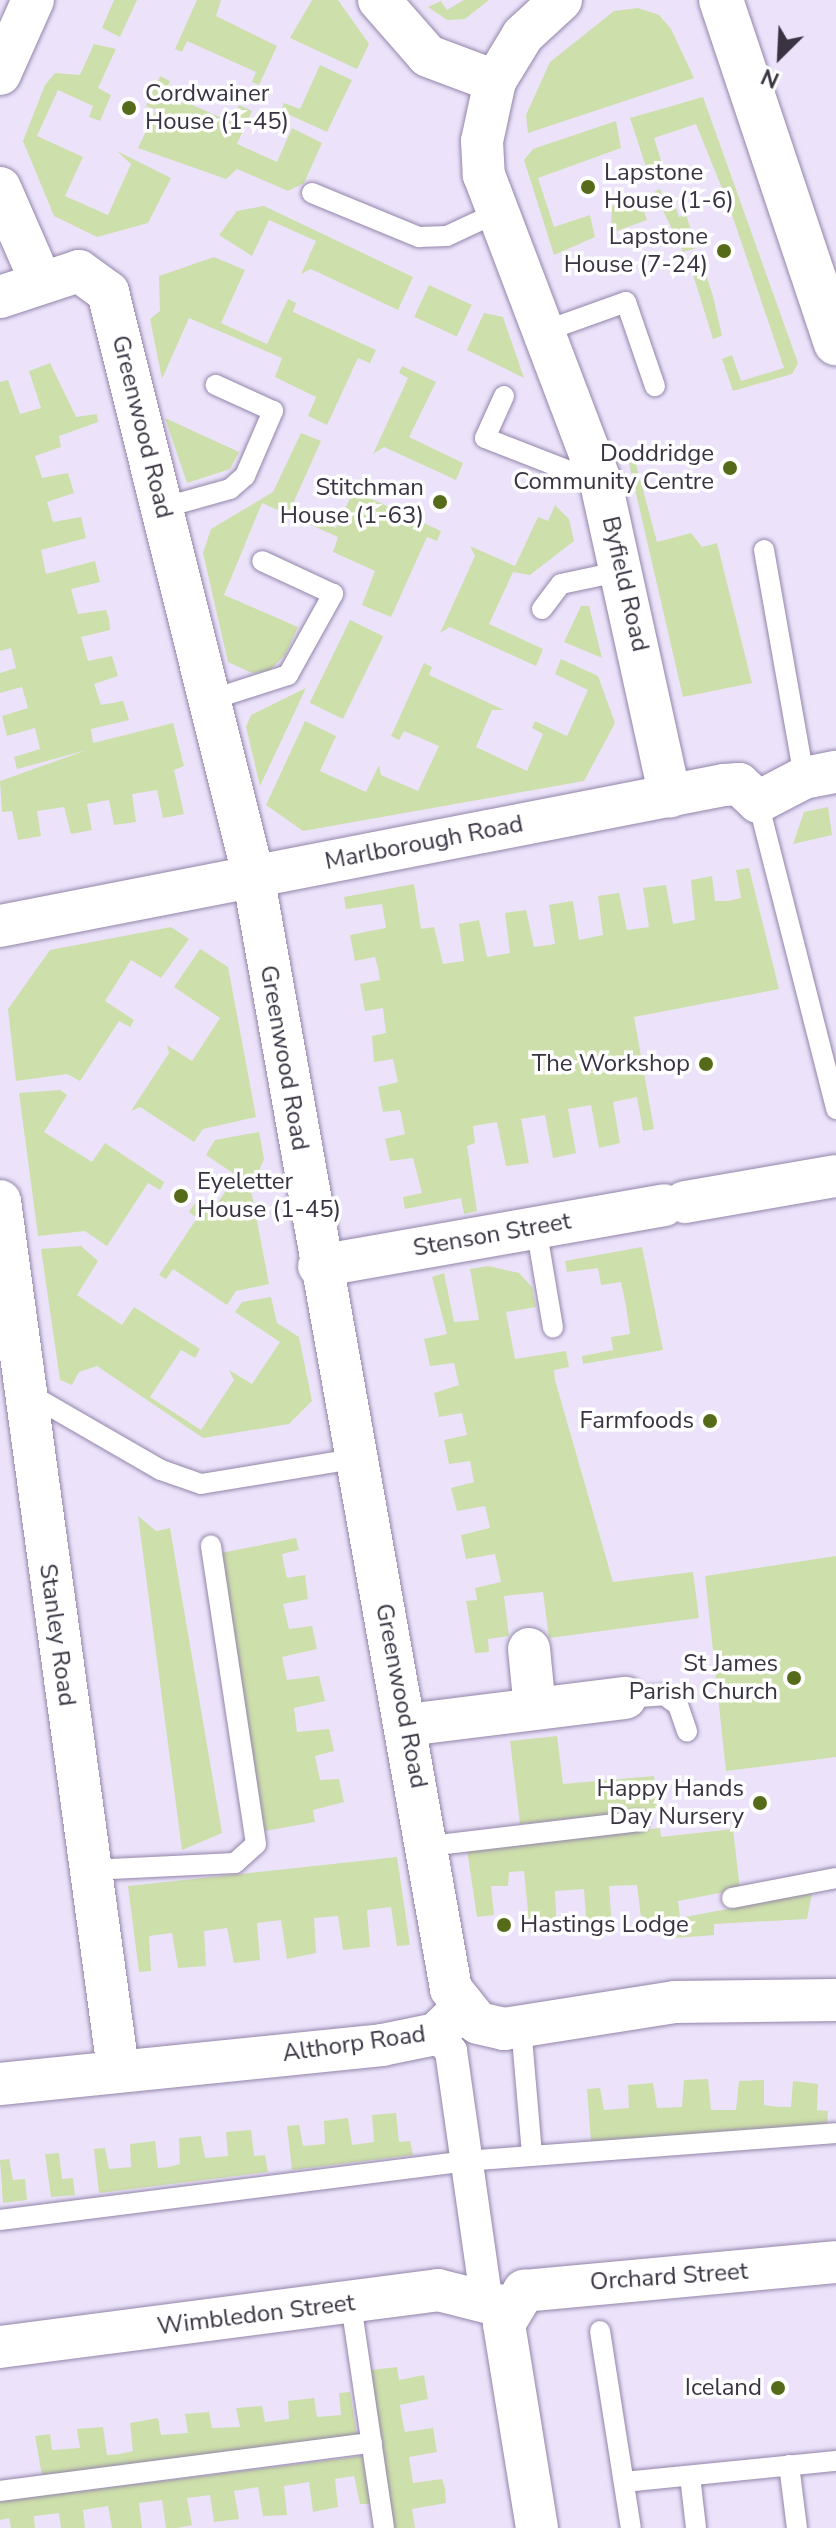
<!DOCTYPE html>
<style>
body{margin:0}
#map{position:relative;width:836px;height:2528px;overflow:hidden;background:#ece3fb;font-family:"Nunito Sans",sans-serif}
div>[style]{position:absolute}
.green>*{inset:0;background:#cddfaa;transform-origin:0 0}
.roads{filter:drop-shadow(0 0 2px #9385a9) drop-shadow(0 0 2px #9385a9)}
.service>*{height:20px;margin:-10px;padding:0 10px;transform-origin:10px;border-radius:10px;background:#fff}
.pedestrian>*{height:32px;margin:-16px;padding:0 16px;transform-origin:16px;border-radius:16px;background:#fff}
.minor>*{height:42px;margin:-21px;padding:0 21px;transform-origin:21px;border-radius:21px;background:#fff}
.primary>*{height:44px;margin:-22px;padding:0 22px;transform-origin:22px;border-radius:22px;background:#fff}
.dots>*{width:22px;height:22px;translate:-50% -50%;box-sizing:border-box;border:4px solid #fff;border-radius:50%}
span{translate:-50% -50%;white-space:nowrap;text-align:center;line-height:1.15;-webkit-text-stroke:7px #fff;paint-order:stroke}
.poi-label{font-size:24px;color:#393342}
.left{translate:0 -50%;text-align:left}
.right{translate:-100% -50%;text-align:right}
.street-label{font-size:24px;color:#393342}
.north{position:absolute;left:740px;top:16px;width:80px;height:80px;-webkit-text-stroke:6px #fff;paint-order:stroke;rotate:204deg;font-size:22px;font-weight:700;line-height:32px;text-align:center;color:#393342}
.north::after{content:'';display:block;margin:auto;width:28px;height:36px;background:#393342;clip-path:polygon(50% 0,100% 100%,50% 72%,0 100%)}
</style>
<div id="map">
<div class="green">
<div style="clip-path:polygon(114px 0,137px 0,120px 37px,102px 28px)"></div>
<div style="clip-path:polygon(197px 0,221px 0,216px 16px,277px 46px,259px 85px,252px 82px,256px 72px,187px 41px,182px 52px,175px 49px)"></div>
<div style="clip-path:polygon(312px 0,338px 0,369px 44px,357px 69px,290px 38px)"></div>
<div style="clip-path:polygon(464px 0,489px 0,465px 19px,447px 20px,428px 7px,441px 1px,447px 10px)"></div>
<div style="clip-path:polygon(638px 8px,659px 15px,671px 29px,694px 78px,528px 133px,526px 115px,550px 62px,614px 11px)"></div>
<div style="clip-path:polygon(94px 44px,116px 49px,98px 88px,111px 95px,100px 121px,89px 117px,93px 106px,58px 90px,37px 136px,83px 157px,65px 196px,108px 215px,131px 164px,117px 151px,171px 178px,148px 223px,97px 237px,54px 216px,23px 141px,45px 85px,55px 73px,80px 75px)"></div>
<div style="clip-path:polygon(320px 65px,352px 80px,327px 132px,281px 111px,284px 103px,300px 109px)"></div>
<div style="clip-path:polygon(160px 76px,170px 81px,165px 93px,231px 122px,239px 105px,252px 111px,237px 144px,277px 162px,292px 128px,322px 143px,304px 183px,288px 191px,237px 169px,226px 179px,138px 148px,156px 110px,146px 106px)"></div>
<div style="clip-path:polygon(703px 97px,798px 363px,792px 374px,733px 391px,722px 359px,732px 355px,741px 381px,784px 368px,728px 203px,696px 124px,654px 138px,664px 170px,649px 176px,630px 118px)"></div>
<div style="clip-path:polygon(616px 121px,621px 148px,538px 178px,554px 227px,590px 215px,595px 237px,554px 255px,524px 160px,533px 149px)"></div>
<div style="clip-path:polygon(660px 189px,663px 197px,671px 194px,679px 217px,686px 215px,697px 248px,683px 252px,654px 192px)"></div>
<div style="clip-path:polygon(639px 196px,647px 220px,611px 233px,612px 206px)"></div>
<div style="clip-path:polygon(264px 206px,413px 277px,398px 310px,311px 269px,301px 274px,316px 241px,269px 220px,252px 256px,219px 235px,237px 211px)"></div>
<div style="clip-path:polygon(214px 257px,245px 270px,221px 323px,267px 344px,288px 299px,296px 303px,293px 312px,376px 350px,370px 363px,358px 358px,327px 425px,308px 416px,316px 397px,275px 377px,282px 358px,189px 318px,162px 379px,150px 319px,160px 311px,159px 276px)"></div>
<div style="clip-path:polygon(690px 265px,694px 275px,705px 272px,713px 296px,722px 336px,713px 339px)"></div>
<div style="left:429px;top:285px;width:47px;height:35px;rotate:25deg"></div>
<div style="clip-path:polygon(484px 313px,503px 317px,524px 378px,467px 350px)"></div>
<div style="clip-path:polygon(50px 363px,76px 417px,97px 414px,98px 422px,59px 436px,61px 447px,35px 456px,42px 478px,68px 473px,74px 493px,47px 502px,53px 522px,81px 517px,86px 538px,41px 550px,46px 574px,95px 561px,100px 582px,71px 589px,78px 614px,106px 610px,109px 619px,110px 630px,81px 637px,88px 661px,112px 656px,118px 676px,94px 684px,101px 705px,123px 701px,129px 720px,91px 729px,93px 743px,173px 723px,184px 766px,174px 770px,184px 814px,163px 818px,157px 790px,132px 794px,136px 822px,114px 825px,109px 800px,87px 804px,92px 830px,71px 834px,64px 807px,37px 811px,41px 836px,18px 840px,12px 811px,2px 812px,0 781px,87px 750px,17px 769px,14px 757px,40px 749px,35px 728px,7px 736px,2px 716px,28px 708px,22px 687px,0 693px,0 673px,16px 668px,11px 648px,0 651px,0 382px,8px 380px,20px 414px,41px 408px,29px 371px)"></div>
<div style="clip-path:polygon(402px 366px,436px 382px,409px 437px,463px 463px,456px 480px,384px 447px,373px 454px,408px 378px,399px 373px)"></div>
<div style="clip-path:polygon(165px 418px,239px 452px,230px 469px,187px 483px)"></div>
<div style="clip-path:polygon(301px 433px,321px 441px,291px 508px,336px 528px,359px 479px,370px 484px,365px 496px,441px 531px,437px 541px,427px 537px,391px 617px,362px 605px,375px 571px,333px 552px,338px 537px,262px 503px,224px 595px,298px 627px,285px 655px,269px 671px,252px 673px,228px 662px,203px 553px,211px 529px,273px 492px)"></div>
<div style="clip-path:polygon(632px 449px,657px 542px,691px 533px,702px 547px,717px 543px,752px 683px,683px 697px,626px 450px)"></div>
<div style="clip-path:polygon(555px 505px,569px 519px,574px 541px,530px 575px,513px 572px,489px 624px,543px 649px,536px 666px,450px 627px,440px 633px,475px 556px,470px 546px,515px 566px,538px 517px,548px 521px)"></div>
<div style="clip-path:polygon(581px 606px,589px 606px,602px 658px,564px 642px)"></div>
<div style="left:350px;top:620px;width:37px;height:92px;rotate:26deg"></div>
<div style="clip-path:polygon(561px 659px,598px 676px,615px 723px,584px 781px,303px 831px,266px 805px,305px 721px,336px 736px,320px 771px,366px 792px,379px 765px,381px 775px,418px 791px,439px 746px,404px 731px,399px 740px,391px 736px,424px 663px,432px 667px,429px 675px,504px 710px,492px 710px,476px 747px,527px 771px,543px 734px,532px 728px,535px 721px,567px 736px,588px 690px,555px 674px)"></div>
<div style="clip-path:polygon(306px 688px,260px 786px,246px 727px,251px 715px)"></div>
<div style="clip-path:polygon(828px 807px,832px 835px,793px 844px,804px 812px)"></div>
<div style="clip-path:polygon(749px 868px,779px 989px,634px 1017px,654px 1129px,643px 1131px,637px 1097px,613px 1102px,620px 1143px,599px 1148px,591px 1105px,568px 1109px,576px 1153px,553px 1158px,545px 1115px,521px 1119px,529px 1163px,506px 1166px,497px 1122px,473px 1126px,475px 1143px,467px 1146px,477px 1211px,464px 1214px,461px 1198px,405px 1209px,403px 1197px,422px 1193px,413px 1158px,390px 1161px,385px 1139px,405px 1134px,400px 1110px,383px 1112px,378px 1087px,398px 1082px,393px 1059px,374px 1062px,372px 1036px,386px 1033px,383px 1008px,365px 1011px,360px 984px,380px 980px,378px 968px,375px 957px,355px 961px,350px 935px,386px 928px,382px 904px,346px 909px,344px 897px,414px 884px,421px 929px,434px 927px,443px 964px,464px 961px,459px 924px,479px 920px,487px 957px,510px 953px,505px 913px,526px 910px,534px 947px,555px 944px,549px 905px,560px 903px,573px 901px,579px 940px,603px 935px,598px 896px,619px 893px,627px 930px,649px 927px,643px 888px,666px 885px,673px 924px,695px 920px,691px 880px,712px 876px,715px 901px,728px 901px,741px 898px,736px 870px)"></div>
<div style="clip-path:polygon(171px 927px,189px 939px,161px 978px,131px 960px,105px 1001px,134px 1020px,130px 1027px,119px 1021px,80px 1081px,67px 1074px,16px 1081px,8px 1009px,50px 950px)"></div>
<div style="clip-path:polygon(200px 949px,228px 967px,256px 1117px,203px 1129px,194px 1142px,140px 1107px,131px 1111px,169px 1053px,167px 1045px,192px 1061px,220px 1018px,174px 987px)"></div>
<div style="clip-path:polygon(60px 1090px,67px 1095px,44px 1132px,92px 1162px,105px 1143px,164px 1182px,160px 1190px,148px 1183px,107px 1246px,85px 1231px,38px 1236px,19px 1093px)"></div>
<div style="clip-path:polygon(259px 1132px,264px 1159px,251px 1190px,269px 1284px,236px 1291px,227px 1305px,173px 1269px,166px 1279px,159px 1275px,197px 1218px,189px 1212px,195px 1203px,211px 1213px,236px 1175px,206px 1155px,215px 1140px)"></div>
<div style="clip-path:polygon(81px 1246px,98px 1261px,77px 1295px,122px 1325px,134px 1307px,200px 1349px,195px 1358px,181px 1350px,150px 1397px,201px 1430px,234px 1380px,229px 1370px,252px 1384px,280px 1342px,235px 1312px,242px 1302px,271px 1297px,277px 1323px,299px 1337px,312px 1401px,289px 1424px,203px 1438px,97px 1366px,79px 1372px,72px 1385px,60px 1380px,41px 1249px)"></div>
<div style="clip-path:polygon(642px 1247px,663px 1350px,583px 1364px,582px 1356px,613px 1350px,611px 1337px,630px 1334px,626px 1306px,621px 1282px,601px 1285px,598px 1268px,567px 1272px,565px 1261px)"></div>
<div style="clip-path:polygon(488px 1266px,519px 1273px,532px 1287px,536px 1307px,506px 1312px,515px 1359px,566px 1351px,569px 1367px,554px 1370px,555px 1380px,613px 1582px,693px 1572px,699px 1618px,549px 1638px,543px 1592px,504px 1596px,509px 1636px,488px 1639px,489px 1652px,475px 1653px,466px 1601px,477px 1600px,475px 1588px,501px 1582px,495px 1554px,466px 1559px,461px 1535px,490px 1528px,485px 1506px,457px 1511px,451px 1488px,474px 1482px,470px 1461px,449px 1464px,444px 1440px,467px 1435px,462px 1413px,439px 1417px,434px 1393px,459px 1385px,454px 1363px,430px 1366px,424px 1339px,447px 1334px,432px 1277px,444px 1273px,454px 1322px,479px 1320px,470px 1269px)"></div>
<div style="clip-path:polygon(138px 1516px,156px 1531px,170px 1528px,222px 1833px,182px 1850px)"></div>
<div style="clip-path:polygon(296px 1538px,299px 1550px,282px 1554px,284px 1565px,287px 1578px,305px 1575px,308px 1599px,283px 1604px,289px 1629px,312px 1626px,317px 1649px,282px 1657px,287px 1680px,319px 1676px,325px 1701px,294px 1708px,297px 1732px,329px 1729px,334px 1751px,315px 1756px,320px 1780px,339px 1779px,344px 1802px,313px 1810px,315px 1822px,265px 1831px,221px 1553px)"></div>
<div style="clip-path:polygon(836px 1556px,836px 1757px,726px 1771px,705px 1576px)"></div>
<div style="clip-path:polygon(557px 1736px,563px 1784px,654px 1776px,657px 1810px,520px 1824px,510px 1741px)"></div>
<div style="clip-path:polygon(660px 1828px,661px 1837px,733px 1829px,740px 1889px,678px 1901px,680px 1918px,812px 1893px,807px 1919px,714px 1924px,714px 1935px,676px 1938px,673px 1923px,642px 1925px,637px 1885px,609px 1886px,612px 1928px,587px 1931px,584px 1889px,555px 1891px,557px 1932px,530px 1933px,524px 1871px,509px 1872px,508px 1886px,491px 1886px,494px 1915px,477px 1917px,467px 1850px)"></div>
<div style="clip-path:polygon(397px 1857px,410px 1945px,397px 1946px,391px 1907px,367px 1910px,370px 1947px,343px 1950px,338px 1916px,314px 1918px,316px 1953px,287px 1959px,281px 1920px,257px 1923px,260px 1960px,234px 1963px,227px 1928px,204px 1931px,206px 1966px,178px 1968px,172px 1933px,149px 1936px,151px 1971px,139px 1972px,128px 1886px)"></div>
<div style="clip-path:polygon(708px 2079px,711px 2110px,736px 2110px,739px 2081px,764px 2080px,764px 2105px,778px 2107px,791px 2107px,793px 2081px,818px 2084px,817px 2110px,828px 2111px,827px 2126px,591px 2142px,587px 2089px,600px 2088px,604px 2110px,629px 2108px,628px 2085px,653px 2083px,657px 2108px,682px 2107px,684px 2080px)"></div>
<div style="clip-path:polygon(396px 2113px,399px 2142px,410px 2141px,413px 2155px,292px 2170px,287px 2126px,299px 2125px,303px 2146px,325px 2144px,324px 2121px,348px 2118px,352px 2145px,374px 2142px,372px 2115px)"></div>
<div style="clip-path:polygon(251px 2130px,254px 2156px,265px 2155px,268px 2172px,99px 2193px,94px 2149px,105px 2148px,109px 2169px,131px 2167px,130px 2144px,155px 2141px,158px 2168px,169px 2167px,180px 2164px,179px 2138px,201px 2136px,205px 2158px,228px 2156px,226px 2132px)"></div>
<div style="clip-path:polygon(59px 2153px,62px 2179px,73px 2178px,75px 2195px,51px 2197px,45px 2154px)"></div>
<div style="clip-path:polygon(9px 2159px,13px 2180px,25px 2179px,27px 2200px,3px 2203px,0 2160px)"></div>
<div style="clip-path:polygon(397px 2367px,399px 2380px,424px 2375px,428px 2399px,400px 2405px,402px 2418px,405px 2432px,433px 2428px,437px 2452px,409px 2457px,413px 2483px,442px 2479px,445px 2489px,446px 2503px,412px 2509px,415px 2528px,392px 2528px,376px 2420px,371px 2370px)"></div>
<div style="clip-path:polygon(350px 2392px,357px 2435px,42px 2476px,35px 2436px,50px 2434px,52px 2450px,80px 2448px,77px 2429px,103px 2427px,107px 2455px,120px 2454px,133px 2451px,130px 2423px,158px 2418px,161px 2435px,188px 2433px,185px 2414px,209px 2412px,212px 2428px,240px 2427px,236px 2408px,262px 2406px,265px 2422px,289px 2419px,288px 2401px,314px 2398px,317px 2417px,341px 2415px,339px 2393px)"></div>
<div style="clip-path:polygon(362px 2456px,370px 2504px,360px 2504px,354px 2476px,335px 2479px,338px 2507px,313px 2512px,309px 2482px,284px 2486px,287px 2515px,263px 2516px,258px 2487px,234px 2491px,239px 2519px,214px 2522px,210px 2495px,187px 2498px,192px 2525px,177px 2528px,166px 2528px,162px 2500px,139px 2503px,142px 2528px,112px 2528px,108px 2506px,83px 2510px,85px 2528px,61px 2528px,59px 2513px,34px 2516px,35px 2528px,11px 2528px,9px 2518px,0 2520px,0 2501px)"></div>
</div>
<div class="roads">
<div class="service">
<div style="left:312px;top:193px;width:116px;rotate:22.4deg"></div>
<div style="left:419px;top:237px;width:28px;rotate:-2deg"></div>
<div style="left:447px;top:236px;width:52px;rotate:-25.1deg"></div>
<div style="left:545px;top:331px;width:86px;rotate:-19.7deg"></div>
<div style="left:626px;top:302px;width:89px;rotate:71deg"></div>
<div style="left:504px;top:396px;width:46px;rotate:114.3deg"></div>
<div style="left:485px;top:438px;width:121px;rotate:21.3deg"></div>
<div style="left:162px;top:508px;width:71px;rotate:-15.6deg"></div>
<div style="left:230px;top:489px;width:20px;rotate:-41deg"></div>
<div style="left:245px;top:476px;width:71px;rotate:-66.7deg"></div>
<div style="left:273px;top:411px;width:63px;rotate:-155.5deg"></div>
<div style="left:764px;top:550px;width:231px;rotate:80deg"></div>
<div style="left:542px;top:609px;width:31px;rotate:-53deg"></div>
<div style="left:561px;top:584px;width:62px;rotate:-12deg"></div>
<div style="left:210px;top:700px;width:82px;rotate:-17.8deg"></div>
<div style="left:288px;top:675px;width:93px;rotate:-60.9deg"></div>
<div style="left:333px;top:594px;width:78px;rotate:-155.1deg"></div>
<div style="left:758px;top:802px;width:317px;rotate:75.7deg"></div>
<div style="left:536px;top:1227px;width:102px;rotate:80.4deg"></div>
<div style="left:24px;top:1391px;width:158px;rotate:30deg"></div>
<div style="left:161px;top:1470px;width:42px;rotate:19.3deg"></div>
<div style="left:201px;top:1484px;width:155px;rotate:-9.3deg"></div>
<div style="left:625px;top:1698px;width:39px;rotate:-4deg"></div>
<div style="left:664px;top:1695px;width:17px;rotate:36deg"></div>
<div style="left:678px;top:1705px;width:28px;rotate:71deg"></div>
<div style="left:430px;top:1846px;width:210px;rotate:-6.8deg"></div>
<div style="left:90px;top:1870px;width:145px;rotate:-2.8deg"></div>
<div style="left:235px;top:1863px;width:28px;rotate:-42deg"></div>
<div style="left:256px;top:1844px;width:302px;rotate:-98.6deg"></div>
<div style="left:732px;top:1898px;width:106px;rotate:-10.9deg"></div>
<div style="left:521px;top:2026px;width:129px;rotate:85.1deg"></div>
<div style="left:0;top:2220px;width:469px;rotate:-7.2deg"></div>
<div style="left:465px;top:2161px;width:372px;rotate:-4.3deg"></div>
<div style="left:351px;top:2304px;width:226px;rotate:81.6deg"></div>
<div style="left:600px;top:2331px;width:199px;rotate:81.1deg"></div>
<div style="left:789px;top:2465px;width:64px;rotate:82.8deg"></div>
<div style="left:690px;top:2476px;width:52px;rotate:83.4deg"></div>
<div style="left:624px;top:2482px;width:213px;rotate:-5.7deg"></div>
<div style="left:0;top:2491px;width:375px;rotate:-7.4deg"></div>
</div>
<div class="pedestrian">
<div style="left:436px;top:2034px;width:23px;rotate:49deg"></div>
<div style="left:451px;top:2051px;width:249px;rotate:81.9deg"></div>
</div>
<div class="minor">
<div style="left:379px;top:0;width:74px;rotate:48.8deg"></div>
<div style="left:428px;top:56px;width:72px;rotate:20.5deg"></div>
<div style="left:561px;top:0;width:52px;rotate:137.4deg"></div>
<div style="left:523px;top:35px;width:54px;rotate:121.3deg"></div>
<div style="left:495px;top:81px;width:61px;rotate:102.2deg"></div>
<div style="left:482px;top:141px;width:34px;rotate:87deg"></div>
<div style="left:484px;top:175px;width:329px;rotate:69.2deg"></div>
<div style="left:601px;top:483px;width:321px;rotate:77.6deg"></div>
<div style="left:0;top:74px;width:81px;rotate:-66deg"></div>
<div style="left:0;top:188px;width:103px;rotate:66.4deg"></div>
<div style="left:0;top:297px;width:83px;rotate:-18.2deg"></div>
<div style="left:79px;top:271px;width:36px;rotate:36deg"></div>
<div style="left:108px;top:292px;width:601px;rotate:76.03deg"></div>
<div style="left:253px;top:875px;width:1131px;rotate:79.92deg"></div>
<div style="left:451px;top:1989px;width:43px;rotate:51.5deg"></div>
<div style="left:478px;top:2023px;width:27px;rotate:13deg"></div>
<div style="left:504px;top:2029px;width:173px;rotate:-9deg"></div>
<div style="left:675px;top:2002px;width:161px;rotate:-0.7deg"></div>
<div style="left:0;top:926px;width:738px;rotate:-11.02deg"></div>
<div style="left:724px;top:785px;width:15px;rotate:-4deg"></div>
<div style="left:739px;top:784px;width:26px;rotate:43deg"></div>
<div style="left:758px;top:802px;width:52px;rotate:-27.6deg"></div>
<div style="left:804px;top:778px;width:33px;rotate:-11deg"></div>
<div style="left:0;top:1201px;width:876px;rotate:82.26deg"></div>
<div style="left:685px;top:1202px;width:153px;rotate:-9.8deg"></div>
<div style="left:319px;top:1266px;width:350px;rotate:-10deg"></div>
<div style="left:529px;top:1649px;width:60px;rotate:84.3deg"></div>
<div style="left:407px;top:1725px;width:220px;rotate:-7.1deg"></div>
<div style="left:0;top:2084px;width:384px;rotate:-5.8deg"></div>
<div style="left:382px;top:2045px;width:55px;rotate:-11.5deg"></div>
<div style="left:436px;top:2034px;width:36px;rotate:-44deg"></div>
<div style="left:0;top:2347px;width:442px;rotate:-7.4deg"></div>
<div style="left:438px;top:2290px;width:73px;rotate:14.2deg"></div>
<div style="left:537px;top:2528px;width:207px;rotate:-99.2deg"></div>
<div style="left:504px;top:2324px;width:39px;rotate:-59deg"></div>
<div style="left:524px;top:2291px;width:313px;rotate:-5.3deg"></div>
</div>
<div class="primary">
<div style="left:721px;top:0;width:362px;rotate:71.5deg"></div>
</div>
</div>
<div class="dots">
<div style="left:129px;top:108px;background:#566b19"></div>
<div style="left:588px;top:187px;background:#566b19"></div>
<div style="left:724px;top:251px;background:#566b19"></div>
<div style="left:730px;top:468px;background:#566b19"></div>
<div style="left:440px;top:502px;background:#566b19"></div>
<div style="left:706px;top:1064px;background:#566b19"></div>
<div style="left:181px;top:1196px;background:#566b19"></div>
<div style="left:710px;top:1421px;background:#566b19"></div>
<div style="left:794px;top:1678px;background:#566b19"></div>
<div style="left:760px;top:1803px;background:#566b19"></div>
<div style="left:504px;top:1925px;background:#566b19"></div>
<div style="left:778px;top:2388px;background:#566b19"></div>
</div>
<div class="poi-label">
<span class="left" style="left:145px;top:108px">Cordwainer<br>House (1-45)</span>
<span class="left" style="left:604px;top:187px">Lapstone<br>House (1-6)</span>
<span class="right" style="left:708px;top:251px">Lapstone<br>House (7-24)</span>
<span class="right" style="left:714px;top:468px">Doddridge<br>Community Centre</span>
<span class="right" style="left:424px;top:502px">Stitchman<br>House (1-63)</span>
<span class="right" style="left:690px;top:1064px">The Workshop</span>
<span class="left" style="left:197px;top:1196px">Eyeletter<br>House (1-45)</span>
<span class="right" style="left:694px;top:1421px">Farmfoods</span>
<span class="right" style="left:778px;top:1678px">St James<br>Parish Church</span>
<span class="right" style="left:744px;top:1803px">Happy Hands<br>Day Nursery</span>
<span class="left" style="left:520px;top:1925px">Hastings Lodge</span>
<span class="right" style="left:762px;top:2388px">Iceland</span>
</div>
<div class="street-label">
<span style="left:142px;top:427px;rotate:76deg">Greenwood Road</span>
<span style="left:625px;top:584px;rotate:77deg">Byfield Road</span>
<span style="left:424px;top:843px;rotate:-11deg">Marlborough Road</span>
<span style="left:284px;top:1058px;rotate:80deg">Greenwood Road</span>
<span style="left:492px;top:1235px;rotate:-10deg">Stenson Street</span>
<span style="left:57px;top:1635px;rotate:82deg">Stanley Road</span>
<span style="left:401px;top:1696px;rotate:79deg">Greenwood Road</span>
<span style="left:354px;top:2044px;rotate:-8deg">Althorp Road</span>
<span style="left:669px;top:2277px;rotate:-4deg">Orchard Street</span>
<span style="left:256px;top:2315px;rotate:-7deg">Wimbledon Street</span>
</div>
<div class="north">N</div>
</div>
